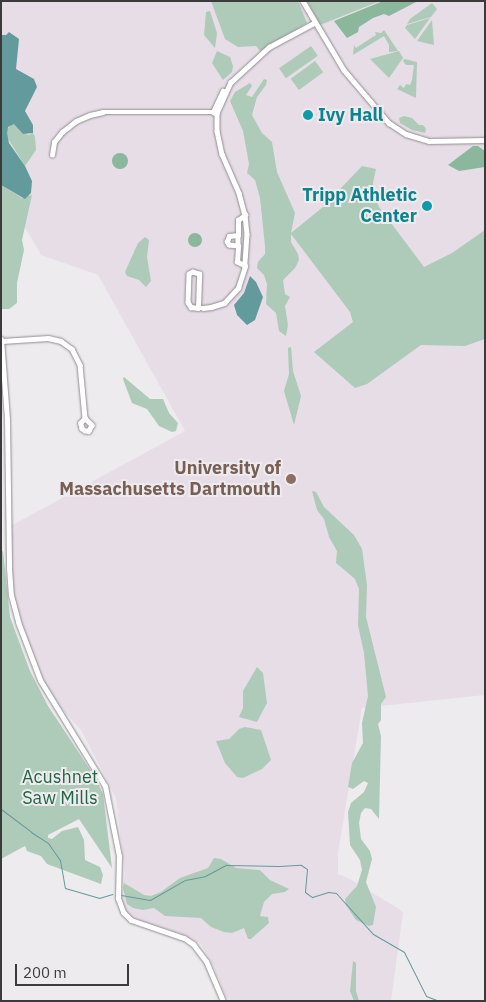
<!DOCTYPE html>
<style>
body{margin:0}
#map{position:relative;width:486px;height:1002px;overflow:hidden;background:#eeebee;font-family:"IBM Plex Sans",sans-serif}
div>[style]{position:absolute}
.built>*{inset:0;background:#e7dde7}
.green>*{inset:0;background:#aecab9;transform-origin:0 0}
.forest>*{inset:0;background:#8bb79d}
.round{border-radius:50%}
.water>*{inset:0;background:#639b9c}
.stream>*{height:1px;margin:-0.5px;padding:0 0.5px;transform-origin:0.5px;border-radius:0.5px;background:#639b9c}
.roads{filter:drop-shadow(0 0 1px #908c90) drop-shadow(0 0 1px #908c90)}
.minor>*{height:4.5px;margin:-2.25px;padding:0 2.25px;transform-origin:2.25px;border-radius:2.25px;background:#fff}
.tertiary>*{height:5px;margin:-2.5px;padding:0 2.5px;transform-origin:2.5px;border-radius:2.5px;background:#fff}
.dots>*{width:14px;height:14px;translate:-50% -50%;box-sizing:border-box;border:2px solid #eeebee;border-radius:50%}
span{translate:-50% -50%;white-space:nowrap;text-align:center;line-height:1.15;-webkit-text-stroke:4px #eeebee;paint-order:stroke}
.culture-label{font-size:18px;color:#0d838f;font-weight:700}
.left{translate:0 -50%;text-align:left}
.right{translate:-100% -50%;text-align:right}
.education-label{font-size:18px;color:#785e54;font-weight:700}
.park-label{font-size:18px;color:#1f6644}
.frame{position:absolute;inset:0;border:2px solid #3c3b3c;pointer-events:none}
.scale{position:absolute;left:15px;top:964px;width:114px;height:22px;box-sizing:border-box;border:2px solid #3c3b3c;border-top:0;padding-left:6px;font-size:15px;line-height:18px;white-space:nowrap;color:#3c3b3c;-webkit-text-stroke:4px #eeebee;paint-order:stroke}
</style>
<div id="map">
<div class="built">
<div style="clip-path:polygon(1px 1px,485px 1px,485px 695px,362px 708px,338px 853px,338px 874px,350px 879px,399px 909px,403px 913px,391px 1001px,231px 1001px,225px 995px,214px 967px,201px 944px,179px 933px,150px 925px,129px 915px,121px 901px,125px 875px,116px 798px,81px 730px,56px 703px,43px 681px,31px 651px,14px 604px,9px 527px,185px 431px,98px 275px,41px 255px,14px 208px,1px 201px)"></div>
</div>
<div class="green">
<div style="clip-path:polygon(211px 1px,298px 1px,307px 23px,260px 51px,256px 46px,238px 47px,225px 39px)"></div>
<div style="clip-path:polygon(307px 1px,380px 1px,320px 25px)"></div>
<div style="clip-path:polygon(432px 3px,437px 9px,431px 17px,407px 24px,410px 19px)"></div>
<div style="clip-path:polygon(210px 11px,217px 33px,215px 48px,204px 35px,206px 12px)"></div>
<div style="clip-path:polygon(430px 18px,415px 39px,405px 28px,407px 25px)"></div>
<div style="clip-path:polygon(432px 20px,434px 45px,417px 41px)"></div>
<div style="clip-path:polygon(384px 30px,398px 51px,389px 52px,389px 45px,384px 36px,353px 55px,354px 45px,356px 48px,371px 38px,376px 35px,375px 32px,381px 33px)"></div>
<div style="left:311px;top:46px;width:12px;height:39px;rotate:55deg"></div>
<div style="clip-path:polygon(217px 51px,230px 57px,233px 66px,232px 72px,223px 80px,212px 63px)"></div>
<div style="clip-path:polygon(399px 51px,403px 58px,389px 78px,370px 59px)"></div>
<div style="clip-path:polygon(404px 59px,417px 62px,416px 98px,397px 89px,400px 85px,404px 88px,406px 84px,410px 85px,412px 80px,414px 65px,406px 65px,403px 61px)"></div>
<div style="left:315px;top:61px;width:14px;height:30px;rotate:54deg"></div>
<div style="clip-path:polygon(264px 79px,267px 80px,266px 85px,257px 97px,252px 115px,262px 133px,272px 142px,277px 172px,295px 213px,291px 233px,323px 207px,362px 166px,376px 169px,373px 183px,374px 195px,379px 207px,424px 267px,452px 253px,485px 230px,485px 339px,465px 346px,421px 345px,367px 384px,355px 388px,314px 352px,353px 322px,350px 312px,291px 234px,291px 242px,298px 254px,299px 260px,295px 268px,283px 280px,285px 294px,290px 297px,285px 306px,288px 325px,286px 336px,279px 331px,276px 313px,266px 304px,267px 284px,264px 275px,257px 268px,258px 262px,265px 254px,265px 246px,260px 198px,255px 180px,247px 173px,249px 164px,243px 131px,230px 101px,235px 92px,250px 83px,252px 86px,246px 95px,252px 97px)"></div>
<div style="clip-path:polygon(404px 116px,412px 118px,419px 125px,423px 125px,426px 129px,425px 133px,412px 130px,400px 123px,399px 118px)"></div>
<div style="clip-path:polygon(12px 124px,16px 124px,22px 133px,29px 135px,33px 133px,35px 137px,36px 150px,25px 166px,7px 137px,7px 129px)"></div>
<div style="clip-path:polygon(1px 185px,22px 198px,32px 195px,22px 240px,24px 250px,17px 283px,17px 303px,9px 309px,1px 309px)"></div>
<div style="clip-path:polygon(145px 237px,149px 240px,147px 257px,151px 281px,146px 287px,139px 280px,127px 276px,125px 272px,138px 243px)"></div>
<div style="clip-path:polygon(291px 347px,293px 371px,301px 396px,294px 425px,284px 391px,289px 374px,288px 348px)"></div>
<div style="clip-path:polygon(124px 377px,150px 399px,163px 399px,169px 413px,178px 423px,176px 431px,172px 432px,159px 426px,147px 409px,132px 403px,123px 379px)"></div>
<div style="clip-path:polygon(312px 491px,316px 492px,324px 507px,354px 535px,362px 549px,367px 585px,366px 617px,386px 697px,381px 704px,381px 720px,378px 724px,381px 736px,379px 819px,371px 809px,365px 808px,361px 813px,359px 823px,361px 839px,370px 851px,372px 859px,366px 882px,376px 907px,373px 925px,369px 926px,356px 920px,346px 905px,345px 899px,357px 886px,362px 870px,360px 860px,350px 845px,348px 812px,351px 803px,364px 792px,368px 783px,364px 781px,353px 789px,348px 787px,352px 763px,363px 743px,362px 723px,368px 696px,364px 653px,358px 625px,359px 589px,355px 579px,336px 563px,337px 551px,329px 537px,324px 519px,317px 510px)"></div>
<div style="clip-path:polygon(3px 551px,10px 617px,30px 671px,48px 706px,95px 777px,103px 794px,112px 868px,79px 819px,48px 835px,48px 838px,52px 839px,62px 831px,78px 827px,84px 840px,85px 860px,100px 867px,103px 875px,101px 884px,47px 864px,41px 856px,27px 851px,25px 846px,1px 859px,1px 552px)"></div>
<div style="clip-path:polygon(257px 667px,263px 673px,267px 703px,257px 722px,239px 717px,243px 708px,243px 691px)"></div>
<div style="clip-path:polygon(245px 727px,261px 730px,271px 760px,262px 769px,243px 778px,237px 777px,225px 763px,216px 741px,229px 739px,239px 729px)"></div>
<div style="clip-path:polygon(214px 858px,221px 859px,236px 868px,260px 870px,270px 880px,289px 889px,285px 892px,272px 894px,264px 902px,260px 916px,268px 917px,269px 923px,251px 939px,248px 939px,244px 928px,232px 933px,224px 932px,211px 927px,201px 918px,165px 916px,154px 908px,143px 910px,133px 908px,127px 904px,123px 888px,124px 883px,144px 895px,151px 896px,161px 892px,180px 878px,208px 868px)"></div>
<div style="clip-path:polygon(353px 961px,356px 963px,356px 991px,359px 1001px,354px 1001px,350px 991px)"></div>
</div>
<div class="forest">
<div style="clip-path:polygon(383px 1px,418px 1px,389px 16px,384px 14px,373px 18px,359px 27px,358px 32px,347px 38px,334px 21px)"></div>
<div style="clip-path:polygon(473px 146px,478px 146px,485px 151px,485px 167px,459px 171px,448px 165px)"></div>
<div class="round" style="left:112px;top:153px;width:16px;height:16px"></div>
<div class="round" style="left:188px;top:233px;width:14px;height:14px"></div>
</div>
<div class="water">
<div style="clip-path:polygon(9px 32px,19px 39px,16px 69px,34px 79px,37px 87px,25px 111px,33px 125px,33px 133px,23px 134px,14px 124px,8px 127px,7px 133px,9px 143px,25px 166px,32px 181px,31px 193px,25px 199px,1px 185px,1px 35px,6px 35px)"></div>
<div style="clip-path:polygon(250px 276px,256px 282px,263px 297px,255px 320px,247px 325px,237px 315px,234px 305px,244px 293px)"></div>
</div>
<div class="stream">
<div style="left:1px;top:809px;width:38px;rotate:37deg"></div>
<div style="left:31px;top:832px;width:20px;rotate:33deg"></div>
<div style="left:48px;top:843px;width:21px;rotate:55deg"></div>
<div style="left:60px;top:860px;width:28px;rotate:80deg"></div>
<div style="left:65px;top:888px;width:35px;rotate:16deg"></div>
<div style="left:99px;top:898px;width:14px;rotate:-17deg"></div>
<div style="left:121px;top:895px;width:29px;rotate:10deg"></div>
<div style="left:150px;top:900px;width:40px;rotate:-29.7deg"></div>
<div style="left:185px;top:880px;width:20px;rotate:-11deg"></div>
<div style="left:205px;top:876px;width:24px;rotate:-28deg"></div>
<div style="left:226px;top:865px;width:53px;rotate:1.1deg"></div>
<div style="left:279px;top:866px;width:22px;rotate:-3deg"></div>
<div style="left:301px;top:865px;width:7px;rotate:34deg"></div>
<div style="left:307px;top:869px;width:23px;rotate:95deg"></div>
<div style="left:305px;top:892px;width:9px;rotate:36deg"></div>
<div style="left:312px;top:897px;width:17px;rotate:-17deg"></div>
<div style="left:328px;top:892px;width:8px;rotate:7deg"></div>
<div style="left:336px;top:893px;width:55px;rotate:47.9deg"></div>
<div style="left:373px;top:934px;width:36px;rotate:30deg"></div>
<div style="left:404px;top:952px;width:49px;rotate:63.4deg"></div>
<div style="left:426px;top:996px;width:14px;rotate:21deg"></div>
</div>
<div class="roads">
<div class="minor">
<div style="left:303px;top:1px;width:80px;rotate:59.3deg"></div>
<div style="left:344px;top:70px;width:70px;rotate:49.7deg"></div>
<div style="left:389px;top:123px;width:20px;rotate:33deg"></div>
<div style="left:406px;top:134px;width:24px;rotate:17deg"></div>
<div style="left:429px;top:141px;width:56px;rotate:-1deg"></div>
<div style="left:231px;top:82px;width:35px;rotate:114deg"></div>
<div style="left:217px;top:114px;width:17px;rotate:90deg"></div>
<div style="left:217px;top:131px;width:24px;rotate:78deg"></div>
<div style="left:222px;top:154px;width:43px;rotate:66.4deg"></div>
<div style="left:239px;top:193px;width:23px;rotate:75deg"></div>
<div style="left:230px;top:83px;width:53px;rotate:-42.7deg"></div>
<div style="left:269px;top:47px;width:51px;rotate:-28.1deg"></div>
<div style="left:213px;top:112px;width:23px;rotate:-65deg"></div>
<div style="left:52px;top:155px;width:13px;rotate:-81deg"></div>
<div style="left:54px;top:142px;width:13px;rotate:-51deg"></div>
<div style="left:62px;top:132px;width:18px;rotate:-38deg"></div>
<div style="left:76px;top:121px;width:15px;rotate:-23deg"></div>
<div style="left:90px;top:115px;width:13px;rotate:-13deg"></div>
<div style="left:103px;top:112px;width:110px"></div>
<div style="left:213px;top:112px;width:4px;rotate:27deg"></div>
<div style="left:238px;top:235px;width:15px;rotate:-90deg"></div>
<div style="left:238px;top:220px;width:9px;rotate:-36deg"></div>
<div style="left:245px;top:215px;width:19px;rotate:84deg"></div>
<div style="left:247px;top:234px;width:32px;rotate:94deg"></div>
<div style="left:198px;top:308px;width:34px;rotate:-88deg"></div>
<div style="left:199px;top:274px;width:6px;rotate:-162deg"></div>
<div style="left:193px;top:272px;width:4px;rotate:153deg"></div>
<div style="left:189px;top:274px;width:28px;rotate:92deg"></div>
<div style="left:188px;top:302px;width:6px;rotate:59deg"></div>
<div style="left:191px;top:307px;width:7px;rotate:8deg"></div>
<div style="left:198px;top:308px;width:5px"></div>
<div style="left:203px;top:308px;width:8px;rotate:-7deg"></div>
<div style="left:211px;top:307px;width:14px;rotate:-17deg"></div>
<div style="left:224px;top:303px;width:21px;rotate:-47deg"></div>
<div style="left:238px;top:288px;width:23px;rotate:-72deg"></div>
<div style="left:245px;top:266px;width:9px;rotate:-153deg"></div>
<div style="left:237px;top:262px;width:16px;rotate:-86deg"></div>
<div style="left:238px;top:246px;width:9px;rotate:-174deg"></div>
<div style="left:229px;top:245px;width:4px;rotate:-124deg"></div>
<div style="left:227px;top:242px;width:6px;rotate:-72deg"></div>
<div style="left:229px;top:236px;width:9px;rotate:-6deg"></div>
<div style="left:238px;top:235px;width:11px;rotate:90deg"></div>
<div style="left:2px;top:341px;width:46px;rotate:-3.7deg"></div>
<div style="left:48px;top:338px;width:13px;rotate:13deg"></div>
<div style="left:61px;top:341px;width:14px;rotate:36deg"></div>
<div style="left:72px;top:349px;width:18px;rotate:63deg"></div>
<div style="left:80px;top:365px;width:53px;rotate:84.6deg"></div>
<div style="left:85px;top:418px;width:10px;rotate:45deg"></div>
<div style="left:92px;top:425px;width:7px;rotate:117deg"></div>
<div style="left:89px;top:431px;width:4px;rotate:180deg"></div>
<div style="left:85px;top:431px;width:4px;rotate:-146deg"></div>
<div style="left:82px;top:429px;width:6px;rotate:-108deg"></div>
<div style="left:80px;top:423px;width:7px;rotate:-45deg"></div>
</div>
<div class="tertiary">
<div style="left:1px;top:339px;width:80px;rotate:85.7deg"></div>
<div style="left:7px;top:419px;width:149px;rotate:89.2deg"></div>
<div style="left:9px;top:568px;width:27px;rotate:86deg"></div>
<div style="left:11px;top:595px;width:28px;rotate:75deg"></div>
<div style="left:18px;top:622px;width:62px;rotate:69.2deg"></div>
<div style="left:40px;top:680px;width:124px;rotate:58.5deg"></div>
<div style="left:105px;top:786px;width:71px;rotate:78.7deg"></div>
<div style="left:119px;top:856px;width:42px;rotate:91.4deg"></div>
<div style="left:118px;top:898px;width:15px;rotate:70deg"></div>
<div style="left:123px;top:912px;width:11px;rotate:45deg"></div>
<div style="left:131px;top:920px;width:56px;rotate:18.8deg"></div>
<div style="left:184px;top:938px;width:11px;rotate:34deg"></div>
<div style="left:193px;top:944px;width:21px;rotate:53deg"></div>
<div style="left:206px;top:961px;width:43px;rotate:67deg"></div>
</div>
</div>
<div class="dots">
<div style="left:308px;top:115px;background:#0f9aa8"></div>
<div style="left:427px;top:206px;background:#0f9aa8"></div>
<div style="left:291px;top:479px;background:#8d6e63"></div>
</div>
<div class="culture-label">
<span class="left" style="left:318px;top:115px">Ivy Hall</span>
<span class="right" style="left:417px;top:206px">Tripp Athletic<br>Center</span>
</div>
<div class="education-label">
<span class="right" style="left:281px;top:479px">University of<br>Massachusetts Dartmouth</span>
</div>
<div class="park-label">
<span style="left:60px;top:788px">Acushnet<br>Saw Mills</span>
</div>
<div class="frame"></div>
<div class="scale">200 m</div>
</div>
